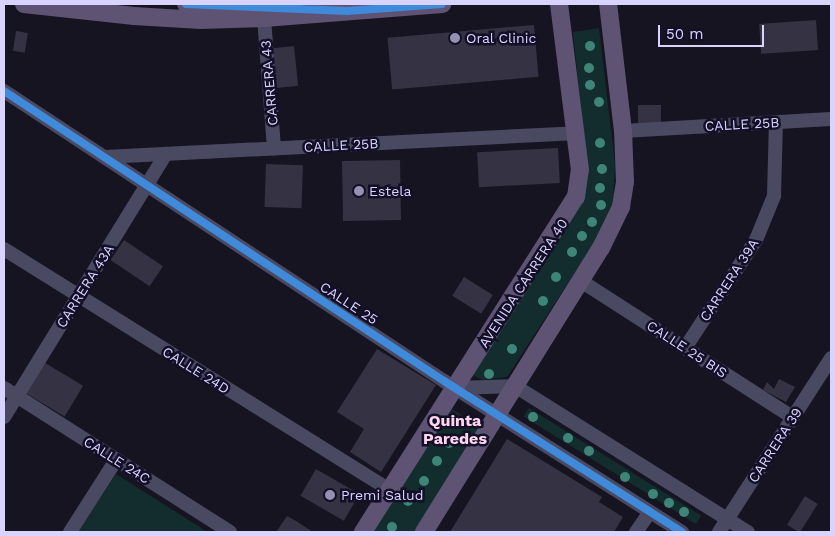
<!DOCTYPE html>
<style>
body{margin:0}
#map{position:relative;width:835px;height:536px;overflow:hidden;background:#161421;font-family:"Work Sans",sans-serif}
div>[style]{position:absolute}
.green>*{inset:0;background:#132c2d;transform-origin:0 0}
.building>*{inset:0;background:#343243;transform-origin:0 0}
.minor>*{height:14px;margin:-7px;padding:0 7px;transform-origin:7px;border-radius:7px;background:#4a4962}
.major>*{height:18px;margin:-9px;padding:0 9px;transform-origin:9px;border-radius:9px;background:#5e5373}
.cycleway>*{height:8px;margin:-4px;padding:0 4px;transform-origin:4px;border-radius:4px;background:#408adc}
.trees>*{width:10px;height:10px;margin:-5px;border-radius:50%;background:#3e8478}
.dots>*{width:14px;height:14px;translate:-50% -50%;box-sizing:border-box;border:2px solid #130f26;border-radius:50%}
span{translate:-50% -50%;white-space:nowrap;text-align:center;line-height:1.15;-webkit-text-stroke:5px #130f26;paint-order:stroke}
.poi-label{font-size:14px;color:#d9d4ff}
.left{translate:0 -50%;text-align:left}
.street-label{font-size:14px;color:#d9d4ff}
.quarter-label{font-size:16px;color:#ffd6f0;font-weight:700}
.frame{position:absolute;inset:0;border:5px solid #d9d4ff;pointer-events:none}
.scale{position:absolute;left:658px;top:25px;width:106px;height:22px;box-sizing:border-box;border:2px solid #d9d4ff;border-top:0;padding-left:6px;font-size:15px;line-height:18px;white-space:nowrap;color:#d9d4ff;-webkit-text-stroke:4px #130f26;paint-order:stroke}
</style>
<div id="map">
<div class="green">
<div style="clip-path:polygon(599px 28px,615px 164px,613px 206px,608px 221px,507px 377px,482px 380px,471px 374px,587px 166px,573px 32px)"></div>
<div style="left:529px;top:408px;width:203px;height:10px;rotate:32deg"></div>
<div style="clip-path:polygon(452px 409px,481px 427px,414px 532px,373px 532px)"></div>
<div style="clip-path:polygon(116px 474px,206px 531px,78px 532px)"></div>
</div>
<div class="building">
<div style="left:816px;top:20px;width:30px;height:57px;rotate:86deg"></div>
<div style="left:534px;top:25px;width:52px;height:147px;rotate:85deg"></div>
<div style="left:16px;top:31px;width:12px;height:20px;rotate:9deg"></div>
<div style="left:294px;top:46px;width:40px;height:24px;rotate:84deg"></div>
<div style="left:661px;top:105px;width:19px;height:23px;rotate:90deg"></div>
<div style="left:558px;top:148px;width:35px;height:81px;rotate:87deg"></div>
<div style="left:400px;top:160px;width:60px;height:58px;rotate:89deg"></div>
<div style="left:266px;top:164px;width:37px;height:43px;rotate:2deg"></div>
<div style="left:124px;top:240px;width:47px;height:24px;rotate:34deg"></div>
<div style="left:464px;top:277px;width:34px;height:22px;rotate:32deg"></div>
<div style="clip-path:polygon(377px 349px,436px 385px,381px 472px,350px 452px,364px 429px,337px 412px)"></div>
<div style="left:42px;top:361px;width:48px;height:36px;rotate:31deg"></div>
<div style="clip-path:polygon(779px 379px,795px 387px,786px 402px,763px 390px,767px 382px,774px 389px)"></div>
<div style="clip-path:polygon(507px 439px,602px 497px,599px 502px,623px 517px,614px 532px,450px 532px)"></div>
<div style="left:316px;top:469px;width:50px;height:31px;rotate:30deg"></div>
<div style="left:805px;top:496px;width:15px;height:34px;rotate:32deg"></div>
<div style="clip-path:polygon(287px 516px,296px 521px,313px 532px,276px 532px)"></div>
</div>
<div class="minor">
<div style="left:264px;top:18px;width:131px;rotate:85.6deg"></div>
<div style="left:4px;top:91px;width:527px;rotate:33.39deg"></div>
<div style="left:444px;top:381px;width:282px;rotate:32.4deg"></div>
<div style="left:623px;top:131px;width:208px;rotate:-3.3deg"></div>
<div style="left:105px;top:157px;width:472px;rotate:-2.9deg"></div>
<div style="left:4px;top:249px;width:455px;rotate:32deg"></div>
<div style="left:581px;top:281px;width:251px;rotate:32.8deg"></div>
<div style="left:685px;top:348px;width:129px;rotate:-56.7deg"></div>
<div style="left:756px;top:240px;width:48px;rotate:-67.8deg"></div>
<div style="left:774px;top:196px;width:74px;rotate:-88.5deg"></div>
<div style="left:4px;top:388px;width:268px;rotate:32.5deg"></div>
<div style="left:455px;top:388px;width:60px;rotate:-1.9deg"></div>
<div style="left:515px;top:386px;width:275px;rotate:32.1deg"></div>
<div style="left:4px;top:417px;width:309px;rotate:-58.4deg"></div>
<div style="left:70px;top:532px;width:85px;rotate:-57.4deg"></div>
<div style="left:636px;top:532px;width:24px;rotate:-55deg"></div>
<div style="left:719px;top:532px;width:207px;rotate:-57.2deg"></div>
</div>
<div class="major">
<div style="left:24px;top:4px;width:111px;rotate:6.2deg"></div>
<div style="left:134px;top:16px;width:67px;rotate:3.4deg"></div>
<div style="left:201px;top:20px;width:63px;rotate:-1.8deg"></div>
<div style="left:264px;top:18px;width:179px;rotate:-4.5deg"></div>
<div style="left:186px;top:4px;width:96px;rotate:1.8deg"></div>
<div style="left:363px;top:532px;width:397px;rotate:-57.6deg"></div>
<div style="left:576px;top:197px;width:27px;rotate:-82deg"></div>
<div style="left:580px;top:170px;width:167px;rotate:-97.2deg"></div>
<div style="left:424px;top:532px;width:335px;rotate:-58.1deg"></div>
<div style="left:601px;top:248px;width:46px;rotate:-64deg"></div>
<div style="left:621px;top:207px;width:25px;rotate:-81deg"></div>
<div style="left:625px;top:182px;width:51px;rotate:-92.2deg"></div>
<div style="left:623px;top:131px;width:128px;rotate:-96.7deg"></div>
</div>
<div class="cycleway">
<div style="left:186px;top:4px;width:161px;rotate:2.5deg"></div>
<div style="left:347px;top:11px;width:95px;rotate:-4.2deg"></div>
<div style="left:4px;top:91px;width:527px;rotate:33.39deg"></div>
<div style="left:444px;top:381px;width:282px;rotate:32.4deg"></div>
</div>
<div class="trees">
<div style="left:590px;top:46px"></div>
<div style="left:589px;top:68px"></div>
<div style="left:590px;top:85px"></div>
<div style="left:599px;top:102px"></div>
<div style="left:600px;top:143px"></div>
<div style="left:602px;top:169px"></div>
<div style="left:600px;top:188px"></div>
<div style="left:601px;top:205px"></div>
<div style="left:592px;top:222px"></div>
<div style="left:582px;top:236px"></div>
<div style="left:572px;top:252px"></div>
<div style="left:556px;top:277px"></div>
<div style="left:543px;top:301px"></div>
<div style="left:512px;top:349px"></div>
<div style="left:489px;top:374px"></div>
<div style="left:533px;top:417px"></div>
<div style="left:568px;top:438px"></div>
<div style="left:449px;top:443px"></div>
<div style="left:589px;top:451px"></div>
<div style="left:437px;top:461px"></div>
<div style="left:625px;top:477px"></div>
<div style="left:424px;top:481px"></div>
<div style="left:653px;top:494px"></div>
<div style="left:408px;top:501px"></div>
<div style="left:669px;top:503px"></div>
<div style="left:684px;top:512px"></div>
<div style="left:392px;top:527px"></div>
</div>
<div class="dots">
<div style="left:455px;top:38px;background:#9591b1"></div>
<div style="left:359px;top:191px;background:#9591b1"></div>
<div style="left:330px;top:495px;background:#9591b1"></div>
</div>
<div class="poi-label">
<span class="left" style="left:466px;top:38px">Oral Clinic</span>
<span class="left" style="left:369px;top:191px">Estela</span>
<span class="left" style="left:341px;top:495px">Premi Salud</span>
</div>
<div class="street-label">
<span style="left:269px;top:83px;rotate:-95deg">CARRERA 43</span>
<span style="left:742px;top:124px;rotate:-3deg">CALLE 25B</span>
<span style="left:341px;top:145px;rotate:-3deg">CALLE 25B</span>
<span style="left:729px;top:280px;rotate:-57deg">CARRERA 39A</span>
<span style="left:523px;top:283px;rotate:-57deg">AVENIDA CARRERA 40</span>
<span style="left:85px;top:286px;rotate:-58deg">CARRERA 43A</span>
<span style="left:349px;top:303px;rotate:33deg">CALLE 25</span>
<span style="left:687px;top:349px;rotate:33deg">CALLE 25 BIS</span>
<span style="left:196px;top:370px;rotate:32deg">CALLE 24D</span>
<span style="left:775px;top:445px;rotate:-57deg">CARRERA 39</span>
<span style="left:117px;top:460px;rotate:32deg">CALLE 24C</span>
</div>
<div class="quarter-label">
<span style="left:455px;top:430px">Quinta<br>Paredes</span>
</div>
<div class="frame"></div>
<div class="scale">50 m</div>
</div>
